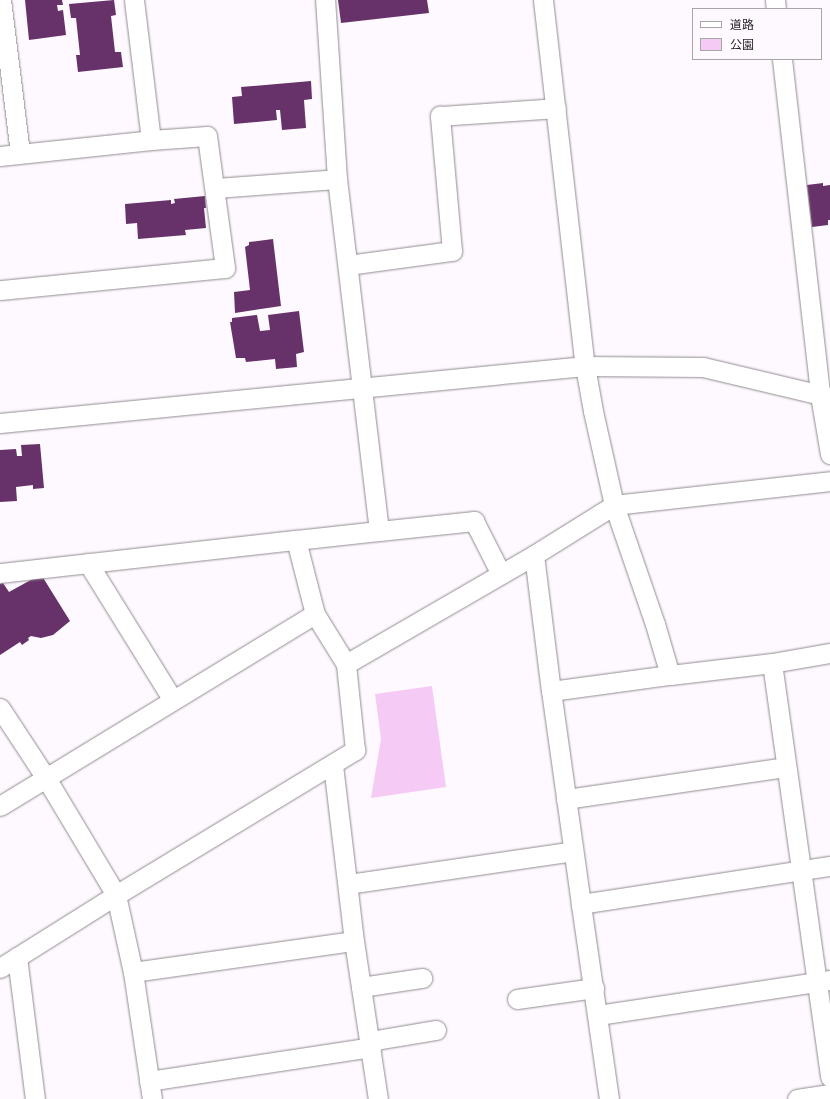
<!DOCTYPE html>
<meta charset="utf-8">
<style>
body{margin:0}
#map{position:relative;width:830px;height:1099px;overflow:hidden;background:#fef9fe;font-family:"Open Sans","Noto Sans JP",sans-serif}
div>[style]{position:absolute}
.green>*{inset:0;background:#f5cbf6}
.building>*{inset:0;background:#663269}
.roads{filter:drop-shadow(0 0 1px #908b90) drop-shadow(0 0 1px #908b90)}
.minor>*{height:19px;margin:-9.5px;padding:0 9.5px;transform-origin:9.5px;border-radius:9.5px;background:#fff}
span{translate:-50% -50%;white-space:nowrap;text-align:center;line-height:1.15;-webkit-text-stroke:4px #fef9fe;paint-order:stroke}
.legend{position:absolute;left:692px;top:8px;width:130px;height:52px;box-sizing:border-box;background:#fef9fe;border:1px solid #a8a5a8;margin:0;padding:5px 7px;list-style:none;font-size:12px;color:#272627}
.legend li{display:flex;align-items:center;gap:8px;height:20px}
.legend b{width:20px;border:1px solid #a8a5a8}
</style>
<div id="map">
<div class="green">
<div style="clip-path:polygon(432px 686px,446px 787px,371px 798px,381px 739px,375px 694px)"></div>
</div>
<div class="building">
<div style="clip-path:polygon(25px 0,62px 0,63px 5px,57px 5px,58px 11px,63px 10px,66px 35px,29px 40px)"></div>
<div style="clip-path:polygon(114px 0,116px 15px,111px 16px,115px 52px,121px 52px,123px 67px,78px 72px,76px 55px,80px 55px,76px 18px,71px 18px,69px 4px)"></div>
<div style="clip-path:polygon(338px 0,427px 0,429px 13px,341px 23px)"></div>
<div style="clip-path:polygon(311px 81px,312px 99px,304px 100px,306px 128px,282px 130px,280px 110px,276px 110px,277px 120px,234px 124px,232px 97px,242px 96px,241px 87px)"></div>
<div style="clip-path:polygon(823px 183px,823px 186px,830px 185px,830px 220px,828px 220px,828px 225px,812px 227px,807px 185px)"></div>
<div style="clip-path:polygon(205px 196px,206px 208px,204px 208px,206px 228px,185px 230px,186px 235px,138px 239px,137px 223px,126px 224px,125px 204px,171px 200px,171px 204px,175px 203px,174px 199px)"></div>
<div style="clip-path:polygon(273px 239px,281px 306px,235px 313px,234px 292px,250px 290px,245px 247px,249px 245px,249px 242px)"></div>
<div style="clip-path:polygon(299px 311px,304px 352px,296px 354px,297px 367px,276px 369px,275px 359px,246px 362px,245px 358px,236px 358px,230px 322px,232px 322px,232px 318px,257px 315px,260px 331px,270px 330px,268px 315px)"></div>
<div style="clip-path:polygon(40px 444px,44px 488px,33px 489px,33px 485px,16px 487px,17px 501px,0 502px,0 450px,16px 449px,17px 456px,22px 456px,21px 445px)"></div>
<div style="clip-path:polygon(38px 576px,42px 576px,70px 621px,53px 635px,41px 638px,31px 636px,28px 638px,29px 640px,22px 645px,20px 642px,0 655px,0 584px,3px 583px,9px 592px)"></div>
</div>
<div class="roads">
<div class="minor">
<div style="left:1px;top:0;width:154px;rotate:82.9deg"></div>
<div style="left:134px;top:0;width:141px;rotate:83.1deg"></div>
<div style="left:543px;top:0;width:368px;rotate:83.5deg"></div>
<div style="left:585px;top:366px;width:46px;rotate:79.9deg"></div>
<div style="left:593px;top:411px;width:96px;rotate:77.4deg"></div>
<div style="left:614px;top:505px;width:126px;rotate:71deg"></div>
<div style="left:655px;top:624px;width:53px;rotate:73.6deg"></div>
<div style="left:775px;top:0;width:9px;rotate:84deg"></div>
<div style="left:782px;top:59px;width:338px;rotate:83.5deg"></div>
<div style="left:820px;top:395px;width:60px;rotate:80.4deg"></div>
<div style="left:0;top:156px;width:152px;rotate:-6deg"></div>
<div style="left:151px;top:140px;width:56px;rotate:-4.1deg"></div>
<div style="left:207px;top:136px;width:133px;rotate:82.2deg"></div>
<div style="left:225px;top:268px;width:226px;rotate:174.4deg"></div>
<div style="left:215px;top:188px;width:122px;rotate:-4.2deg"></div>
<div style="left:348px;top:265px;width:105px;rotate:-7.7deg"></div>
<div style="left:452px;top:251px;width:136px;rotate:-95.1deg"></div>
<div style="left:440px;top:116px;width:116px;rotate:-3.9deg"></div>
<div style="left:0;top:423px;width:588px;rotate:-5.57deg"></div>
<div style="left:585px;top:366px;width:118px;rotate:0.5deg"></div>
<div style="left:703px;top:367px;width:130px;rotate:13.3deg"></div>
<div style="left:379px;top:531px;width:96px;rotate:-6deg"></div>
<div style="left:474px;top:521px;width:59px;rotate:63deg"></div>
<div style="left:296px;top:540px;width:83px;rotate:-6.2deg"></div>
<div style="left:379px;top:531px;width:354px;rotate:-96.8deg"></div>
<div style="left:337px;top:179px;width:179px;rotate:-93.8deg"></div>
<div style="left:534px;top:555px;width:94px;rotate:-32deg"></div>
<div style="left:614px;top:505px;width:217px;rotate:-6.3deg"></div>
<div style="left:88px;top:563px;width:161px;rotate:58.2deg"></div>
<div style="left:0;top:573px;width:298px;rotate:-6.4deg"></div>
<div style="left:296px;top:540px;width:76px;rotate:75.6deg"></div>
<div style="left:315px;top:614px;width:59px;rotate:58.2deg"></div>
<div style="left:346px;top:664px;width:217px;rotate:-30.1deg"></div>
<div style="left:534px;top:555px;width:137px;rotate:82.9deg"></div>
<div style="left:772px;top:663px;width:418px;rotate:82deg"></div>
<div style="left:0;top:708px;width:84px;rotate:56.7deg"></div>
<div style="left:46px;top:778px;width:136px;rotate:59.1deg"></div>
<div style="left:116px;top:895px;width:79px;rotate:77.6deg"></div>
<div style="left:133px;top:972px;width:128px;rotate:81.5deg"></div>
<div style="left:333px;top:765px;width:177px;rotate:83.2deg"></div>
<div style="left:354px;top:941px;width:160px;rotate:81.4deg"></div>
<div style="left:566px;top:799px;width:222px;rotate:-8.3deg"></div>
<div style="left:0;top:806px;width:369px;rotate:-31.4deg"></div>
<div style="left:348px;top:884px;width:227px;rotate:-8.3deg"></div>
<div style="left:581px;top:904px;width:215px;rotate:-98deg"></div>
<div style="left:551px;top:691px;width:120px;rotate:-7.7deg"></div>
<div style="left:670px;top:675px;width:103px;rotate:-6.7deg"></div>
<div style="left:772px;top:663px;width:59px;rotate:-9.8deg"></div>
<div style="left:17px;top:957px;width:143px;rotate:82.8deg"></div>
<div style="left:0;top:968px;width:137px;rotate:-32.2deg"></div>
<div style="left:116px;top:895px;width:280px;rotate:-31.2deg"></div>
<div style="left:355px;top:750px;width:86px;rotate:-96deg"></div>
<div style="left:133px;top:972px;width:223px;rotate:-8deg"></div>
<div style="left:361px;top:987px;width:62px;rotate:-8.4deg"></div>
<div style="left:517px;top:999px;width:78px;rotate:-8.1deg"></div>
<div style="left:598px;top:1015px;width:235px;rotate:-8.6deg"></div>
<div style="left:370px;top:1041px;width:67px;rotate:-9.5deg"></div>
<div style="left:149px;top:1081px;width:225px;rotate:-8.7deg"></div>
<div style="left:609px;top:1099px;width:197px;rotate:-98.2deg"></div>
<div style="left:581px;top:904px;width:252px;rotate:-8.7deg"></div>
<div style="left:797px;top:1099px;width:33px;rotate:-9deg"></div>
</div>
</div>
<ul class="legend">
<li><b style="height:5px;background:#fff"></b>道路</li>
<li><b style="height:11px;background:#f5cbf6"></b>公園</li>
</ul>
</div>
